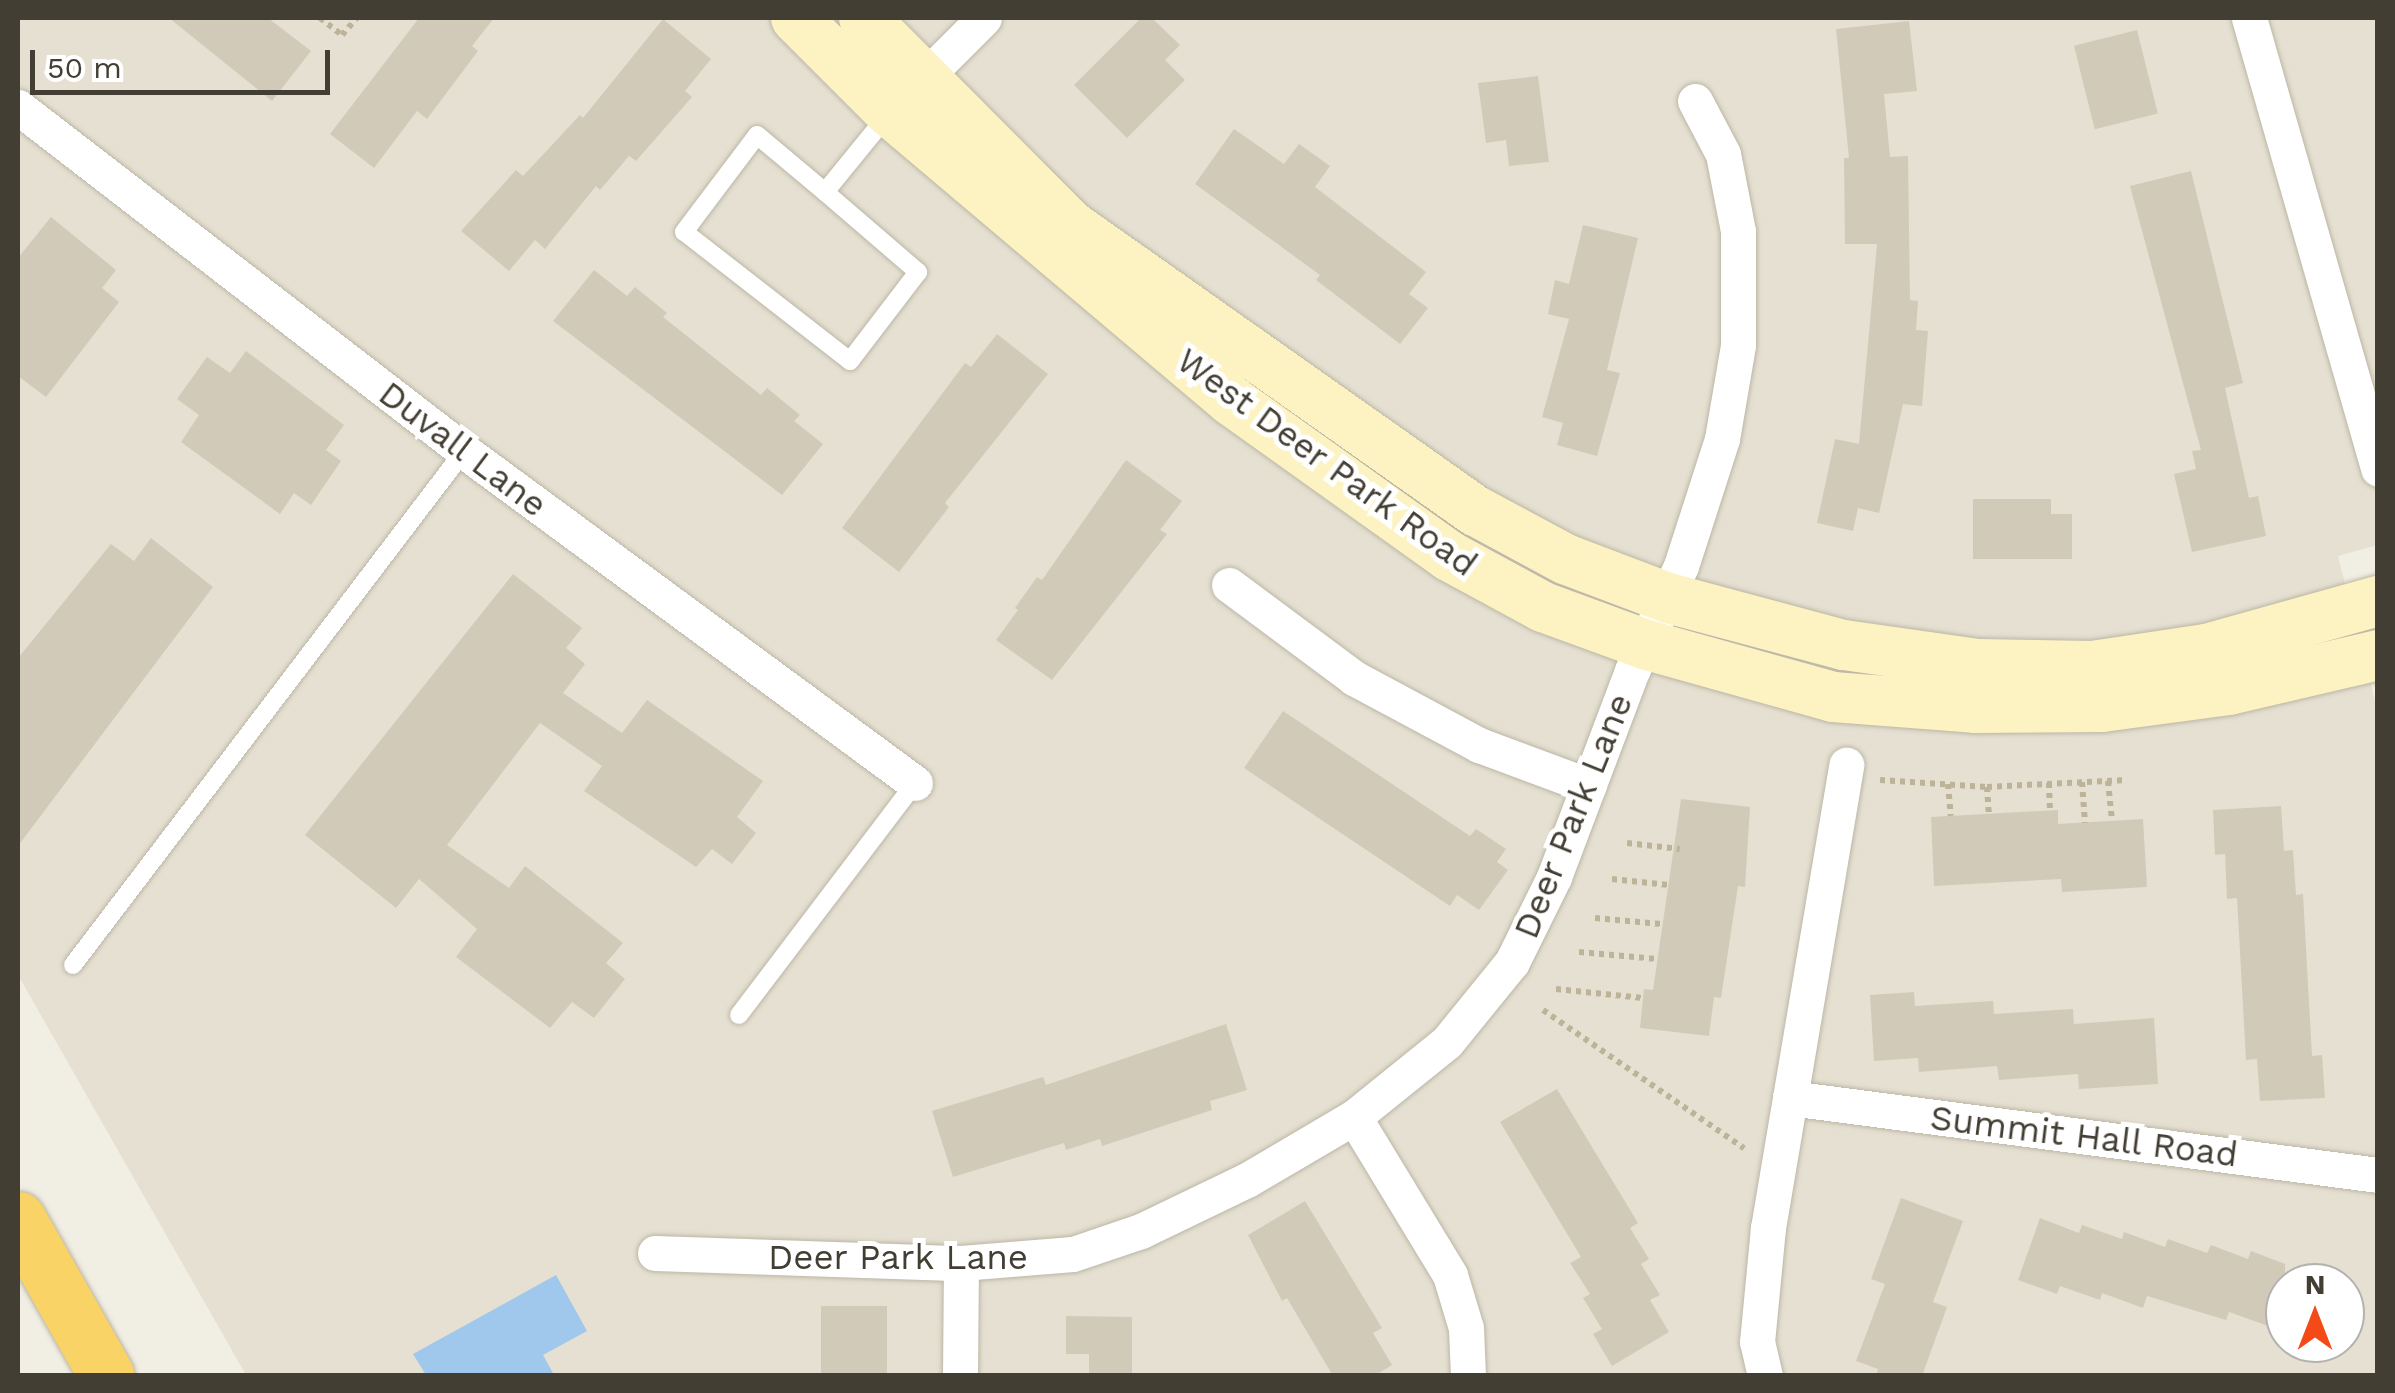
<!DOCTYPE html>
<style>
body{margin:0}
#map{position:relative;width:2395px;height:1393px;overflow:hidden;background:#f1eee3;font-family:"Work Sans",sans-serif}
div>[style]{position:absolute}
.residential>*{inset:0;background:#e5e0d1}
.water>*{inset:0;background:#a0c8ed}
.building>*{inset:0;background:#d2cab9;transform-origin:0 0}
.path>*{height:6px;margin-top:-3px;transform-origin:0;background:repeating-linear-gradient(90deg,#bdb398 0 5px,transparent 0 10px)}
.roads{filter:drop-shadow(0 0 2px #bcb6a6) drop-shadow(0 0 2px #bcb6a6)}
.lane>*{height:18px;margin:-9px;padding:0 9px;transform-origin:9px;border-radius:9px;background:#fff}
.street>*{height:35px;margin:-17.5px;padding:0 17.5px;transform-origin:17.5px;border-radius:17.5px;background:#fff}
.secondary>*{height:50px;margin:-25px;padding:0 25px;transform-origin:25px;border-radius:25px;background:#fdf3c2}
.highway>*{height:55px;margin:-27.5px;padding:0 27.5px;transform-origin:27.5px;border-radius:27.5px;background:#f9d366}
span{translate:-50% -50%;white-space:nowrap;text-align:center;line-height:1.15;-webkit-text-stroke:10px #fff;paint-order:stroke}
.street-label{font-size:35px;color:#433e34}
.frame{position:absolute;inset:0;border:20px solid #433e34;pointer-events:none}
.north{position:absolute;left:2265px;top:1263px;width:100px;height:100px;box-sizing:border-box;background:#fff;border:2px solid #b4b2ae;border-radius:50%;rotate:0deg;font-size:28px;font-weight:700;line-height:40px;text-align:center;color:#433e34}
.north::after{content:'';display:block;margin:auto;width:35px;height:45px;background:#f34a18;clip-path:polygon(50% 0,100% 100%,50% 72%,0 100%)}
.scale{position:absolute;left:30px;top:50px;width:300px;height:45px;box-sizing:border-box;border:5px solid #433e34;border-top:0;padding-left:12px;font-size:30px;line-height:35px;white-space:nowrap;color:#433e34;-webkit-text-stroke:8px #fff;paint-order:stroke}
</style>
<div id="map">
<div class="residential">
<div style="clip-path:polygon(evenodd,18px 18px,2377px 18px,2377px 545px,2338px 556px,2377px 709px,2377px 1375px,246px 1375px,18px 975px,18px 18px,2285px 1283px,2345px 1283px,2345px 1343px,2285px 1343px,2285px 1283px)"></div>
</div>
<div class="water">
<div style="clip-path:polygon(556px 1275px,587px 1331px,543px 1355px,554px 1375px,426px 1375px,413px 1354px)"></div>
</div>
<div class="building">
<div style="clip-path:polygon(169px 18px,268px 18px,311px 51px,272px 101px)"></div>
<div style="clip-path:polygon(419px 18px,494px 18px,472px 46px,478px 51px,427px 119px,417px 111px,374px 168px,330px 134px)"></div>
<div style="clip-path:polygon(1141px 18px,1152px 18px,1180px 45px,1165px 60px,1185px 80px,1127px 138px,1074px 85px)"></div>
<div style="clip-path:polygon(663px 19px,711px 59px,685px 91px,692px 97px,636px 161px,629px 156px,600px 190px,596px 186px,545px 249px,535px 240px,509px 271px,461px 231px,516px 170px,523px 176px,580px 115px,583px 118px)"></div>
<div style="clip-path:polygon(1909px 21px,1917px 91px,1884px 94px,1890px 157px,1908px 156px,1910px 300px,1918px 301px,1916px 330px,1928px 331px,1922px 406px,1903px 404px,1879px 513px,1858px 508px,1853px 531px,1817px 523px,1835px 439px,1859px 444px,1877px 244px,1845px 244px,1844px 158px,1849px 158px,1836px 29px)"></div>
<div style="left:2137px;top:30px;width:86px;height:65px;rotate:76deg"></div>
<div style="clip-path:polygon(1538px 76px,1549px 162px,1509px 166px,1506px 140px,1486px 143px,1478px 83px)"></div>
<div style="clip-path:polygon(1234px 129px,1284px 164px,1299px 144px,1330px 166px,1315px 187px,1426px 272px,1409px 294px,1428px 308px,1400px 344px,1316px 280px,1320px 275px,1195px 184px)"></div>
<div style="clip-path:polygon(2191px 171px,2243px 383px,2225px 388px,2249px 498px,2258px 496px,2266px 536px,2192px 552px,2174px 474px,2196px 469px,2192px 451px,2201px 450px,2130px 186px)"></div>
<div style="clip-path:polygon(51px 217px,116px 270px,102px 288px,119px 302px,46px 397px,18px 376px,18px 258px)"></div>
<div style="clip-path:polygon(1583px 225px,1638px 238px,1607px 370px,1620px 373px,1597px 456px,1557px 445px,1563px 423px,1542px 417px,1569px 319px,1548px 314px,1555px 280px,1569px 284px)"></div>
<div style="clip-path:polygon(594px 270px,627px 296px,635px 287px,667px 313px,663px 317px,761px 395px,767px 388px,800px 415px,794px 421px,823px 444px,782px 495px,553px 321px)"></div>
<div style="clip-path:polygon(997px 334px,1048px 374px,945px 503px,949px 507px,899px 572px,842px 528px,965px 363px,971px 367px)"></div>
<div style="clip-path:polygon(246px 351px,344px 425px,326px 450px,341px 461px,311px 505px,294px 493px,280px 514px,181px 442px,199px 415px,177px 399px,207px 357px,230px 373px)"></div>
<div style="clip-path:polygon(1126px 460px,1182px 501px,1160px 530px,1167px 534px,1052px 680px,996px 640px,1018px 610px,1015px 608px,1037px 577px,1042px 580px)"></div>
<div style="clip-path:polygon(1973px 499px,2051px 499px,2051px 514px,2072px 514px,2072px 559px,1973px 559px)"></div>
<div style="clip-path:polygon(151px 538px,213px 587px,18px 846px,18px 658px,111px 544px,134px 561px)"></div>
<div style="clip-path:polygon(513px 574px,582px 628px,566px 648px,585px 664px,563px 693px,622px 733px,647px 700px,763px 781px,737px 817px,756px 833px,732px 864px,712px 849px,696px 867px,584px 791px,602px 766px,540px 723px,447px 845px,509px 888px,525px 866px,623px 943px,606px 963px,625px 979px,594px 1018px,572px 1002px,550px 1028px,456px 957px,477px 929px,419px 879px,396px 908px,305px 835px)"></div>
<div style="clip-path:polygon(1283px 711px,1470px 836px,1476px 829px,1506px 849px,1497px 862px,1508px 870px,1479px 910px,1457px 895px,1450px 906px,1244px 768px)"></div>
<div style="clip-path:polygon(1681px 799px,1750px 807px,1745px 887px,1738px 886px,1721px 998px,1714px 997px,1709px 1036px,1640px 1028px,1644px 989px,1653px 990px)"></div>
<div style="clip-path:polygon(2281px 806px,2284px 851px,2293px 850px,2296px 895px,2303px 894px,2312px 1056px,2322px 1055px,2325px 1098px,2260px 1101px,2257px 1059px,2246px 1060px,2237px 898px,2227px 899px,2225px 854px,2215px 855px,2213px 810px)"></div>
<div style="clip-path:polygon(2058px 810px,2058px 824px,2143px 819px,2147px 887px,2062px 892px,2061px 879px,1934px 886px,1931px 817px)"></div>
<div style="clip-path:polygon(1914px 992px,1915px 1006px,1993px 1001px,1994px 1014px,2073px 1009px,2074px 1024px,2154px 1018px,2158px 1084px,2079px 1089px,2078px 1074px,1999px 1080px,1997px 1066px,1919px 1072px,1918px 1058px,1874px 1061px,1870px 995px)"></div>
<div style="clip-path:polygon(1226px 1024px,1247px 1090px,1210px 1101px,1212px 1110px,1102px 1146px,1100px 1139px,1066px 1150px,1064px 1143px,953px 1177px,932px 1111px,1043px 1077px,1046px 1085px)"></div>
<div style="clip-path:polygon(1557px 1089px,1638px 1223px,1630px 1228px,1649px 1259px,1641px 1264px,1660px 1295px,1650px 1300px,1669px 1332px,1612px 1366px,1593px 1334px,1602px 1329px,1583px 1298px,1590px 1294px,1570px 1263px,1581px 1257px,1500px 1122px)"></div>
<div style="clip-path:polygon(1901px 1198px,1963px 1221px,1933px 1302px,1947px 1307px,1922px 1376px,1876px 1376px,1878px 1369px,1856px 1361px,1885px 1284px,1871px 1279px)"></div>
<div style="clip-path:polygon(1305px 1201px,1382px 1328px,1373px 1333px,1392px 1365px,1374px 1376px,1333px 1376px,1287px 1298px,1282px 1301px,1248px 1235px)"></div>
<div style="clip-path:polygon(2040px 1218px,2079px 1233px,2082px 1225px,2122px 1239px,2124px 1232px,2165px 1247px,2168px 1239px,2207px 1253px,2211px 1245px,2248px 1259px,2251px 1251px,2285px 1264px,2285px 1332px,2229px 1312px,2226px 1320px,2147px 1296px,2143px 1308px,2102px 1293px,2100px 1300px,2060px 1286px,2057px 1294px,2018px 1280px)"></div>
<div style="left:821px;top:1306px;width:66px;height:70px"></div>
<div style="clip-path:polygon(1066px 1316px,1132px 1317px,1132px 1376px,1089px 1376px,1089px 1354px,1066px 1354px)"></div>
</div>
<div class="path">
<div style="left:320px;top:18px;width:28px;rotate:38deg"></div>
<div style="left:342px;top:35px;width:23px;rotate:-49deg"></div>
<div style="left:1880px;top:780px;width:107px;rotate:3.7deg"></div>
<div style="left:1987px;top:787px;width:140px;rotate:-2.9deg"></div>
<div style="left:2108px;top:781px;width:40px;rotate:84.3deg"></div>
<div style="left:2082px;top:782px;width:41px;rotate:85.8deg"></div>
<div style="left:2049px;top:783px;width:28px;rotate:88deg"></div>
<div style="left:1948px;top:784px;width:32px;rotate:85deg"></div>
<div style="left:1987px;top:787px;width:27px;rotate:86deg"></div>
<div style="left:1627px;top:843px;width:53px;rotate:6.5deg"></div>
<div style="left:1612px;top:879px;width:57px;rotate:6deg"></div>
<div style="left:1595px;top:918px;width:66px;rotate:5.2deg"></div>
<div style="left:1579px;top:952px;width:78px;rotate:5.1deg"></div>
<div style="left:1556px;top:989px;width:87px;rotate:5.9deg"></div>
<div style="left:1543px;top:1010px;width:244px;rotate:34.5deg"></div>
</div>
<div class="roads">
<div class="lane">
<div style="left:825px;top:192px;width:123px;rotate:40.7deg"></div>
<div style="left:918px;top:272px;width:112px;rotate:127.4deg"></div>
<div style="left:850px;top:361px;width:210px;rotate:-142.1deg"></div>
<div style="left:684px;top:232px;width:121px;rotate:-53deg"></div>
<div style="left:757px;top:135px;width:89px;rotate:40deg"></div>
<div style="left:825px;top:192px;width:98px;rotate:-50.8deg"></div>
<div style="left:73px;top:965px;width:646px;rotate:-52.74deg"></div>
<div style="left:739px;top:1015px;width:291px;rotate:-52.8deg"></div>
</div>
<div class="street">
<div style="left:2249px;top:18px;width:469px;rotate:74deg"></div>
<div style="left:909px;top:93px;width:106px;rotate:-45deg"></div>
<div style="left:18px;top:107px;width:563px;rotate:37.64deg"></div>
<div style="left:464px;top:451px;width:560px;rotate:36.36deg"></div>
<div style="left:1229px;top:585px;width:156px;rotate:36.6deg"></div>
<div style="left:1354px;top:678px;width:142px;rotate:28.2deg"></div>
<div style="left:1479px;top:745px;width:117px;rotate:20.4deg"></div>
<div style="left:1790px;top:1098px;width:593px;rotate:7.46deg"></div>
<div style="left:1354px;top:1117px;width:185px;rotate:58.7deg"></div>
<div style="left:1450px;top:1275px;width:55px;rotate:73.2deg"></div>
<div style="left:1466px;top:1328px;width:48px;rotate:87.6deg"></div>
<div style="left:655px;top:1253px;width:306px;rotate:1.9deg"></div>
<div style="left:961px;top:1263px;width:112px;rotate:-4.6deg"></div>
<div style="left:1073px;top:1254px;width:72px;rotate:-18.7deg"></div>
<div style="left:1141px;top:1231px;width:118px;rotate:-25.7deg"></div>
<div style="left:1247px;top:1180px;width:124px;rotate:-30.5deg"></div>
<div style="left:1354px;top:1117px;width:119px;rotate:-38.9deg"></div>
<div style="left:1447px;top:1042px;width:103px;rotate:-50.9deg"></div>
<div style="left:1512px;top:962px;width:95px;rotate:-63.7deg"></div>
<div style="left:1554px;top:877px;width:220px;rotate:-69.3deg"></div>
<div style="left:1632px;top:671px;width:116px;rotate:-65deg"></div>
<div style="left:1681px;top:566px;width:133px;rotate:-72.1deg"></div>
<div style="left:1722px;top:439px;width:95px;rotate:-80.3deg"></div>
<div style="left:1738px;top:345px;width:114px;rotate:-90deg"></div>
<div style="left:1738px;top:231px;width:78px;rotate:-101deg"></div>
<div style="left:1723px;top:154px;width:60px;rotate:-117.8deg"></div>
<div style="left:960px;top:1376px;width:113px;rotate:-89.5deg"></div>
<div style="left:1765px;top:1376px;width:35px;rotate:-103deg"></div>
<div style="left:1757px;top:1342px;width:115px;rotate:-84.5deg"></div>
<div style="left:1768px;top:1228px;width:470px;rotate:-80.4deg"></div>
</div>
<div class="secondary">
<div style="left:796px;top:18px;width:133px;rotate:45deg"></div>
<div style="left:890px;top:112px;width:448px;rotate:40.2deg"></div>
<div style="left:1232px;top:401px;width:267px;rotate:35.5deg"></div>
<div style="left:1449px;top:556px;width:107px;rotate:28.5deg"></div>
<div style="left:1543px;top:607px;width:111px;rotate:20.1deg"></div>
<div style="left:1647px;top:645px;width:193px;rotate:15.6deg"></div>
<div style="left:1833px;top:697px;width:142px;rotate:4.4deg"></div>
<div style="left:1975px;top:708px;width:127px;rotate:-0.5deg"></div>
<div style="left:2102px;top:707px;width:128px;rotate:-7.6deg"></div>
<div style="left:2229px;top:690px;width:153px;rotate:-13.2deg"></div>
<div style="left:864px;top:18px;width:292px;rotate:45.1deg"></div>
<div style="left:1070px;top:225px;width:497px;rotate:35.2deg"></div>
<div style="left:1476px;top:511px;width:101px;rotate:28.3deg"></div>
<div style="left:1565px;top:559px;width:110px;rotate:20.7deg"></div>
<div style="left:1668px;top:598px;width:182px;rotate:15deg"></div>
<div style="left:1844px;top:645px;width:135px;rotate:8.1deg"></div>
<div style="left:1978px;top:664px;width:114px;rotate:1deg"></div>
<div style="left:2092px;top:666px;width:115px;rotate:-8.5deg"></div>
<div style="left:2206px;top:649px;width:179px;rotate:-15.6deg"></div>
</div>
<div class="highway">
<div style="left:18px;top:1219px;width:180px;rotate:60.5deg"></div>
</div>
</div>
<div class="street-label">
<span style="left:463px;top:449px;rotate:37deg">Duvall Lane</span>
<span style="left:1327px;top:462px;rotate:36deg">West Deer Park Road</span>
<span style="left:1573px;top:816px;rotate:-68deg">Deer Park Lane</span>
<span style="left:2084px;top:1136px;rotate:7deg">Summit Hall Road</span>
<span style="left:898px;top:1257px">Deer Park Lane</span>
</div>
<div class="frame"></div>
<div class="north">N</div>
<div class="scale">50 m</div>
</div>
